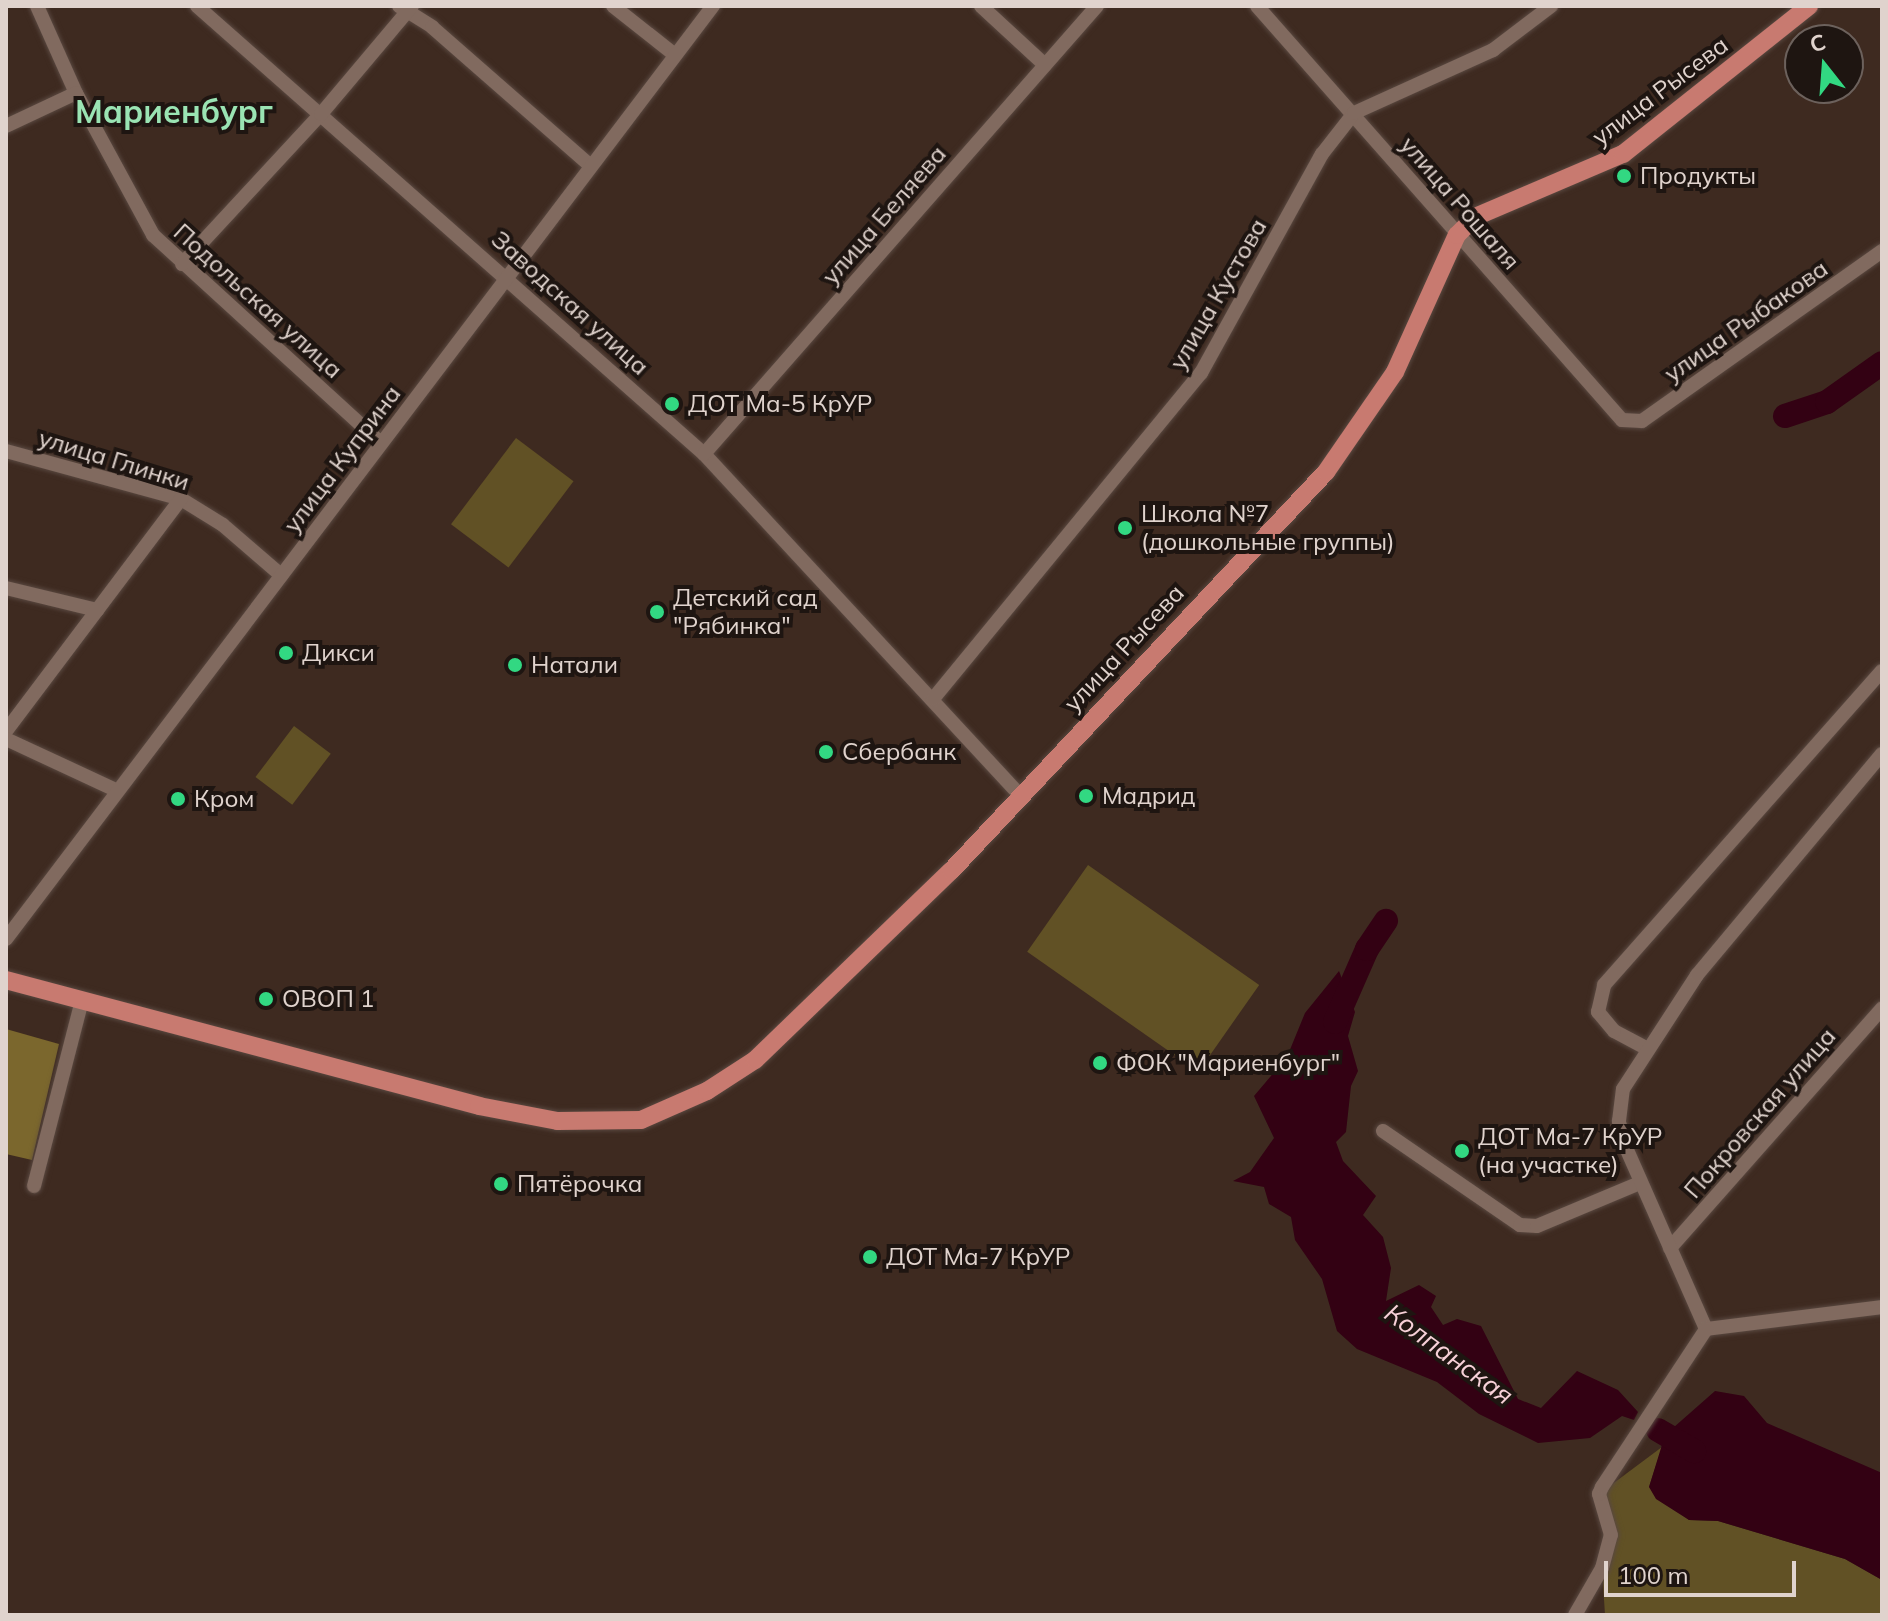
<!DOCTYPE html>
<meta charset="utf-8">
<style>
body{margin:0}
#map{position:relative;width:1888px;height:1621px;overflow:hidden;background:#3e2a20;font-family:Mulish,sans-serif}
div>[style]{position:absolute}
.green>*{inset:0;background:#615125;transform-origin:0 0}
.forest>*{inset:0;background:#7b672d}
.water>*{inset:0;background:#330113}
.river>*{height:24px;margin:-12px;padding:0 12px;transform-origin:12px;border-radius:12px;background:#330113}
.roads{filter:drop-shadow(0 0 2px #594840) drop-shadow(0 0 2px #594840)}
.minor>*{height:14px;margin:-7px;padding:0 7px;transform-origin:7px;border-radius:7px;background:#816a5f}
.major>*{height:18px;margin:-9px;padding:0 9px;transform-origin:9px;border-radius:9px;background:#c87a70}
.dots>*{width:22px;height:22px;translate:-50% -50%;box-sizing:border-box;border:4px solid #1e1511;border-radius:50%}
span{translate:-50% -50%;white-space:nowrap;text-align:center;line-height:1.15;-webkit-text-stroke:8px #1e1511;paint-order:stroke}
.street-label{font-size:24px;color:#e0d3cd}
.poi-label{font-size:24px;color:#e0d3cd}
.left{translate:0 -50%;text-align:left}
.water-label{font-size:26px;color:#f7d1d8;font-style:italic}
.district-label{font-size:32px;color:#9ae4b3;font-weight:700}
.frame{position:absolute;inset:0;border:8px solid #e0d3cd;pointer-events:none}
.north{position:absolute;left:1784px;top:24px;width:80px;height:80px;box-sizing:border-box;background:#1e1511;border:2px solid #6c615c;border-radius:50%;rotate:343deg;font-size:22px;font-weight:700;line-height:32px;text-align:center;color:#e0d3cd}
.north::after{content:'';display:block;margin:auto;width:28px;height:36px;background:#32d882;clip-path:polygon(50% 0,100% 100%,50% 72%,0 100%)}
.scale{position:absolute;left:1604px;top:1561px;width:192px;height:36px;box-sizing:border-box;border:4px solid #e0d3cd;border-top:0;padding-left:10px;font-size:24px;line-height:28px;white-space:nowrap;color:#e0d3cd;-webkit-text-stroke:6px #1e1511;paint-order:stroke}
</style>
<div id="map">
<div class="green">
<div style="left:516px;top:438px;width:72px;height:108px;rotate:37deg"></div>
<div style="left:294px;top:726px;width:46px;height:64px;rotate:37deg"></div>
<div style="left:1088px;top:865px;width:209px;height:106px;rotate:35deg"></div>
<div style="clip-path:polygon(1662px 1447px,1649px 1487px,1689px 1520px,1718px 1521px,1845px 1559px,1882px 1580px,1882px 1615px,1605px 1615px,1602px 1568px,1611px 1535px,1599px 1494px)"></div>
</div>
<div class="forest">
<div style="clip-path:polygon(6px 1029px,59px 1044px,32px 1160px,6px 1154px)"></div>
</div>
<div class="water">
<div style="clip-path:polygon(1339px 971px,1355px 1012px,1348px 1036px,1358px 1071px,1351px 1086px,1346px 1132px,1336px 1142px,1343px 1161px,1376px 1196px,1363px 1215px,1383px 1237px,1391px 1268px,1386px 1301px,1419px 1285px,1436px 1296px,1431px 1307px,1443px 1325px,1457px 1319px,1481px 1326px,1518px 1399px,1541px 1408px,1577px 1371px,1618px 1390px,1638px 1412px,1634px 1420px,1622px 1416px,1590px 1438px,1538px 1443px,1479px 1414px,1437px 1382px,1357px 1349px,1337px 1331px,1322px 1279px,1295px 1240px,1291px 1217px,1269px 1204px,1264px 1187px,1233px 1181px,1250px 1172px,1274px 1138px,1254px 1096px,1287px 1057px,1305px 1013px)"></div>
<div style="clip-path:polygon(1715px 1391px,1744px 1396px,1767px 1423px,1882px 1473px,1882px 1580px,1845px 1559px,1718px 1521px,1689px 1520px,1656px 1499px,1649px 1487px,1665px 1435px)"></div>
</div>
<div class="river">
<div style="left:1785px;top:416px;width:44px;rotate:-18.4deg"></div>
<div style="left:1827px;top:402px;width:67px;rotate:-35.3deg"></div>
<div style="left:1335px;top:1022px;width:80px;rotate:-66.3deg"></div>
<div style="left:1367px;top:949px;width:34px;rotate:-56deg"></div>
<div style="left:1658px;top:1430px;width:42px;rotate:30.3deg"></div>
</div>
<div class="roads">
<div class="minor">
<div style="left:37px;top:6px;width:95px;rotate:65.9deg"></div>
<div style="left:76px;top:93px;width:162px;rotate:61.5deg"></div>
<div style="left:153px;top:235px;width:309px;rotate:42.4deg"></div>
<div style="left:197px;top:6px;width:677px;rotate:41.46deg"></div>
<div style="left:704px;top:454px;width:466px;rotate:47.2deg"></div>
<div style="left:399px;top:6px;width:39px;rotate:32deg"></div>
<div style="left:432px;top:27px;width:211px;rotate:41.2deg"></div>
<div style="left:613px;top:6px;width:79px;rotate:38.3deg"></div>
<div style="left:981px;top:6px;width:87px;rotate:42.7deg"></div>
<div style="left:1257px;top:6px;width:552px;rotate:48.6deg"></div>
<div style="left:1622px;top:420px;width:20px;rotate:3deg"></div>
<div style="left:1642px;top:421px;width:294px;rotate:-35.3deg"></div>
<div style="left:6px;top:126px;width:77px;rotate:-25.2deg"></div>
<div style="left:182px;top:264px;width:205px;rotate:-47.2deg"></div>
<div style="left:321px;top:114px;width:141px;rotate:-49.9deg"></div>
<div style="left:6px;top:451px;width:181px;rotate:15.3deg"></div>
<div style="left:181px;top:499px;width:49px;rotate:31.8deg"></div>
<div style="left:223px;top:525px;width:77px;rotate:40.8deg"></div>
<div style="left:704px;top:454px;width:596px;rotate:-48.74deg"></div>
<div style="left:6px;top:588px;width:94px;rotate:13.6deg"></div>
<div style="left:933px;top:699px;width:422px;rotate:-50.6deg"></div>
<div style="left:1201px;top:373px;width:250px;rotate:-61.1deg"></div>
<div style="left:1322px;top:154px;width:52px;rotate:-52deg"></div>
<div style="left:1354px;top:113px;width:153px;rotate:-24.4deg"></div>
<div style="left:1493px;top:50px;width:73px;rotate:-37.2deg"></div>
<div style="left:6px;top:731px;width:291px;rotate:-53deg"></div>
<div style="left:6px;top:739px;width:123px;rotate:24.9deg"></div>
<div style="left:6px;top:939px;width:1171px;rotate:-52.85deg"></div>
<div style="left:1646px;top:1048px;width:36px;rotate:-152deg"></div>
<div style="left:1614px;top:1031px;width:25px;rotate:-130deg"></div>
<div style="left:1598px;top:1012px;width:28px;rotate:-77deg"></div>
<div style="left:1604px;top:985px;width:419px;rotate:-48.5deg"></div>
<div style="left:1383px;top:1131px;width:166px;rotate:34.5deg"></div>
<div style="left:1520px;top:1225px;width:17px;rotate:3deg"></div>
<div style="left:1537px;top:1226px;width:112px;rotate:-22.7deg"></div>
<div style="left:34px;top:1186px;width:192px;rotate:-75.5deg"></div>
<div style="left:1670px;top:1248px;width:320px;rotate:-48.5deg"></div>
<div style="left:1706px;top:1329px;width:198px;rotate:-113.8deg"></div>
<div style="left:1626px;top:1148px;width:28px;rotate:-105deg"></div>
<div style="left:1619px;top:1121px;width:32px;rotate:-83deg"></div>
<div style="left:1623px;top:1089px;width:136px;rotate:-57deg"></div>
<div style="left:1697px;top:975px;width:288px;rotate:-50.1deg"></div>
<div style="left:1706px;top:1329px;width:177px;rotate:-7.1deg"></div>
<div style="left:1575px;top:1615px;width:54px;rotate:-60.1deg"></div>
<div style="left:1602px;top:1568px;width:34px;rotate:-75deg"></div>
<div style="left:1611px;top:1535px;width:43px;rotate:-106.3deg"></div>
<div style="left:1599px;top:1494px;width:8px;rotate:-67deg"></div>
<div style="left:1602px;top:1487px;width:189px;rotate:-56.6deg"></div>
</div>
<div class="major">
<div style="left:6px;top:980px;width:489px;rotate:14.9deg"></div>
<div style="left:479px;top:1106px;width:80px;rotate:10.8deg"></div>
<div style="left:558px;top:1121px;width:83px;rotate:-0.7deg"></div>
<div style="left:641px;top:1120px;width:72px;rotate:-23.7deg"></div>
<div style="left:707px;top:1091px;width:57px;rotate:-32.9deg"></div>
<div style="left:755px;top:1060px;width:272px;rotate:-44deg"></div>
<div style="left:951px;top:871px;width:548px;rotate:-46.78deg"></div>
<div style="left:1326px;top:472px;width:121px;rotate:-55.4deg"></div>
<div style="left:1395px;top:372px;width:150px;rotate:-65.7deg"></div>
<div style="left:1457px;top:235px;width:25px;rotate:-45deg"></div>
<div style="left:1475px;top:217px;width:161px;rotate:-23.1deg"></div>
<div style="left:1623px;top:154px;width:238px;rotate:-38.5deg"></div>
</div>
</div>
<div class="dots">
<div style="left:1624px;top:176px;background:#32d882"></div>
<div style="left:672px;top:404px;background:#32d882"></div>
<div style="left:1125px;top:528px;background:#32d882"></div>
<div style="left:657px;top:612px;background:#32d882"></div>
<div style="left:286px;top:653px;background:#32d882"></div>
<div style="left:515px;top:665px;background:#32d882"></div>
<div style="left:826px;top:752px;background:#32d882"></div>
<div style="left:1086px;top:796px;background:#32d882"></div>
<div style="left:178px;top:799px;background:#32d882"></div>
<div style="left:266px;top:999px;background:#32d882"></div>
<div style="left:1100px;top:1063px;background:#32d882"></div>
<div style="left:1462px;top:1151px;background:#32d882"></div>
<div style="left:501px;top:1184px;background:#32d882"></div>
<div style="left:870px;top:1257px;background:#32d882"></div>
</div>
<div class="street-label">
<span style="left:1660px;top:91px;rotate:-37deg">улица Рысева</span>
<span style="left:1460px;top:203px;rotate:49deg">улица Рошаля</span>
<span style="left:884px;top:215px;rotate:-49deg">улица Беляева</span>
<span style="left:1218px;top:294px;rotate:-60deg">улица Кустова</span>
<span style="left:258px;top:301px;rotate:42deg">Подольская улица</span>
<span style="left:570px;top:303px;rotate:42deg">Заводская улица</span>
<span style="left:1746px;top:321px;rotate:-35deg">улица Рыбакова</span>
<span style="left:342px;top:459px;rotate:-53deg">улица Куприна</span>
<span style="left:114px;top:460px;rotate:17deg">улица Глинки</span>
<span style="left:1124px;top:648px;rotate:-47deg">улица Рысева</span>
<span style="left:1760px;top:1113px;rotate:-49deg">Покровская улица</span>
</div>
<div class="poi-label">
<span class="left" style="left:1640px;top:176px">Продукты</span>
<span class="left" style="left:688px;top:404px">ДОТ Ма-5 КрУР</span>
<span class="left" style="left:1141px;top:528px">Школа №7<br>(дошкольные группы)</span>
<span class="left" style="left:673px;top:612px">Детский сад<br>"Рябинка"</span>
<span class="left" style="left:302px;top:653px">Дикси</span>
<span class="left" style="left:531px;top:665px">Натали</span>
<span class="left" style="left:842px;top:752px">Сбербанк</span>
<span class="left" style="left:1102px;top:796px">Мадрид</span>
<span class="left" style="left:194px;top:799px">Кром</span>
<span class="left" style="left:282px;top:999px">ОВОП 1</span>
<span class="left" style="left:1116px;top:1063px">ФОК "Мариенбург"</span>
<span class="left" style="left:1478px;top:1151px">ДОТ Ма-7 КрУР<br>(на участке)</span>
<span class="left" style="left:517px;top:1184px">Пятёрочка</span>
<span class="left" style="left:886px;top:1257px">ДОТ Ма-7 КрУР</span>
</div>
<div class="water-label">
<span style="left:1449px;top:1354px;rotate:36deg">Колпанская</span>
</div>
<div class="district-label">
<span style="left:174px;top:111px">Мариенбург</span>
</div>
<div class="frame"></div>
<div class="north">С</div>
<div class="scale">100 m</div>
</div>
